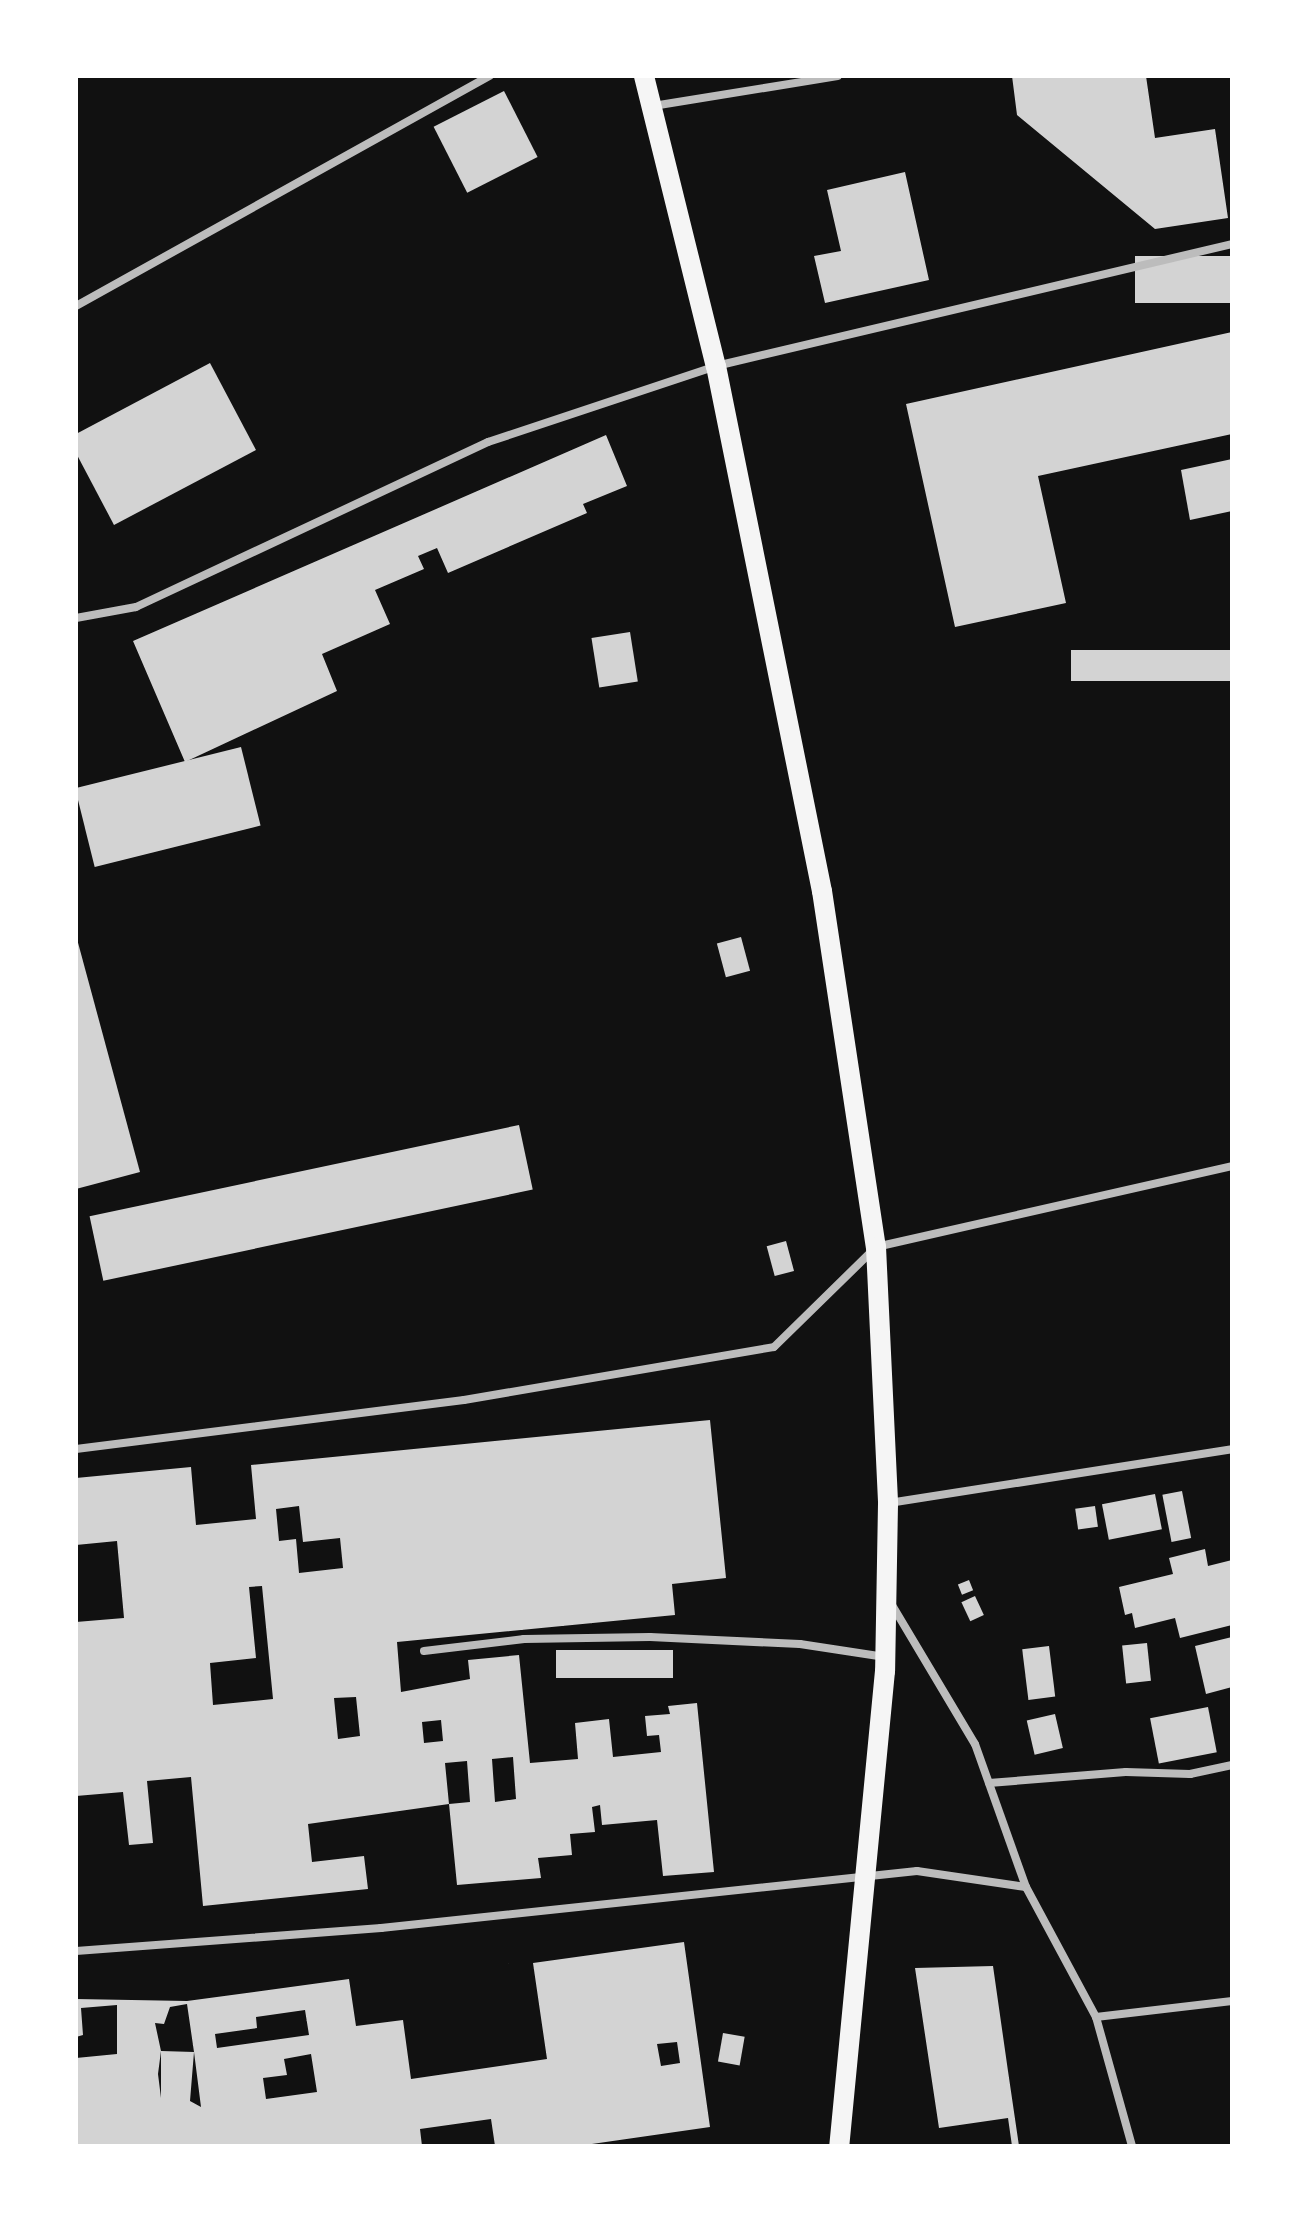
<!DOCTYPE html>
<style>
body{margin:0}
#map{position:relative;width:1308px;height:2222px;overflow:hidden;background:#111;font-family:"Golos Text",sans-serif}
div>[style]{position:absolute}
.building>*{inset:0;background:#d3d3d3;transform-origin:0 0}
.minor>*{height:8px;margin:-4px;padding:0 4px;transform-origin:4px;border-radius:4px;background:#bcbcbc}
.primary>*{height:20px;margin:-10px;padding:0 10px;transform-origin:10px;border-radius:10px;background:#f5f5f5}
span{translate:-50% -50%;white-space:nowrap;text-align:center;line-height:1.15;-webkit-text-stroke:8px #fff;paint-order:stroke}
.frame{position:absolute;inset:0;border:78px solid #fff;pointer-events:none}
</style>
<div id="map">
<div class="building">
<div style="clip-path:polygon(1012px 76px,1146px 76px,1155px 138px,1215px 129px,1228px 218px,1155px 229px,1017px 115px)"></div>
<div style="left:504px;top:91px;width:74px;height:79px;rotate:63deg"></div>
<div style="clip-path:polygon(905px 172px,929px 280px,825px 303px,814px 256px,841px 251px,827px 190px)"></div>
<div style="left:1232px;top:256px;width:47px;height:97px;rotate:90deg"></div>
<div style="clip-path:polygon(1232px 332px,1232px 434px,1038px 476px,1066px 603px,955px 627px,906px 404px)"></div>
<div style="clip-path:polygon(210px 363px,256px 450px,114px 525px,76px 453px,76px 434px)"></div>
<div style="clip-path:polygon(606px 435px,627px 486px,583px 504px,587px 513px,448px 573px,437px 548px,418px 556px,424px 569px,375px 590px,390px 624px,322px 654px,337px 691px,185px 762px,133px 641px)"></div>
<div style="clip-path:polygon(1232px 459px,1232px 511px,1190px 520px,1181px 470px)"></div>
<div style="left:630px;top:632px;width:50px;height:39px;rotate:81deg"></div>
<div style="left:1232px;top:650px;width:31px;height:161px;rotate:90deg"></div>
<div style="left:241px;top:747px;width:81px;height:171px;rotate:76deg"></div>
<div style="left:741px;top:937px;width:35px;height:25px;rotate:75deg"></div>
<div style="clip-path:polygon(77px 939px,140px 1172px,76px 1189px,76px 940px)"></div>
<div style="left:519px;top:1125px;width:66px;height:439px;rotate:78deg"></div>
<div style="left:786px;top:1241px;width:31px;height:20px;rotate:75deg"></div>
<div style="clip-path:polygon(evenodd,710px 1420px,726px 1578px,672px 1584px,675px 1615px,397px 1642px,401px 1692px,470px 1679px,468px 1660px,519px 1655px,530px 1763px,578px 1759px,575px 1723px,609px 1719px,613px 1757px,661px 1752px,659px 1735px,647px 1736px,645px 1716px,670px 1714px,668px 1706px,697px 1703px,714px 1872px,663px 1876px,657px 1820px,602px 1825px,600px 1805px,592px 1807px,595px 1832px,570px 1834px,572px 1855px,538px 1858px,541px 1878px,457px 1885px,449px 1804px,308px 1824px,312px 1862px,364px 1856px,368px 1889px,203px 1906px,191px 1777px,147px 1781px,153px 1843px,129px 1845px,123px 1792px,76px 1796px,76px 1622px,124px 1618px,117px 1541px,76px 1545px,76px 1478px,191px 1467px,196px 1525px,256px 1519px,251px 1465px,710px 1420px,299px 1506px,303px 1542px,340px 1538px,343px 1568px,299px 1573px,296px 1539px,279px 1541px,276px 1509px,299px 1506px,710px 1420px,262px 1586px,273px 1699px,213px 1705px,210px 1663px,256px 1658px,249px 1587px,262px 1586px,710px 1420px,356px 1697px,360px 1736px,338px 1739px,334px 1698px,356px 1697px,710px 1420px,441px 1720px,443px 1741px,424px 1743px,422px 1722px,441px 1720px,710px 1420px,513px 1757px,516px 1799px,495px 1802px,492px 1759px,513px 1757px,710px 1420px,467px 1761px,470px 1802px,449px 1804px,445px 1763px,467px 1761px)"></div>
<div style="left:1182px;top:1491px;width:48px;height:20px;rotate:79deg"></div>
<div style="left:1155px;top:1494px;width:36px;height:54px;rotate:79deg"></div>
<div style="left:1095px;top:1506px;width:21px;height:20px;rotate:82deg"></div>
<div style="clip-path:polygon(1205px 1549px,1208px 1566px,1232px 1560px,1232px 1625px,1180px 1638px,1175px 1618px,1135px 1628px,1132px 1613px,1125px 1615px,1119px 1587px,1173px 1574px,1169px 1558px)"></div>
<div style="left:969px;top:1580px;width:11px;height:12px;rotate:68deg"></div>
<div style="left:975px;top:1596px;width:21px;height:15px;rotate:65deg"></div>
<div style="clip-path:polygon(1232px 1637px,1232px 1687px,1206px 1694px,1195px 1646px)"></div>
<div style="left:1147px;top:1643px;width:38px;height:25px;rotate:84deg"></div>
<div style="left:1049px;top:1646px;width:51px;height:27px;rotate:83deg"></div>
<div style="left:673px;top:1650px;width:28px;height:117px;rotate:90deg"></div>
<div style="left:1208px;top:1707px;width:46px;height:59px;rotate:79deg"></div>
<div style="left:1055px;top:1714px;width:35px;height:29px;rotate:77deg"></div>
<div style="clip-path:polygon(evenodd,684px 1942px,710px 2127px,578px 2146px,495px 2146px,491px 2119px,420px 2129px,422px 2146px,76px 2146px,76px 2058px,117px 2054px,117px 2005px,81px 2008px,83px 2035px,76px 2037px,76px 1999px,187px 2001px,349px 1979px,356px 2026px,403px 2020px,411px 2079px,547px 2059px,533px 1963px,684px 1942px,187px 2004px,194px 2052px,201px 2107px,190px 2101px,194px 2052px,161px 2051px,155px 2023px,164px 2024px,170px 2007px,187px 2004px,684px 1942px,305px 2010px,309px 2035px,217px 2048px,215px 2034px,257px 2028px,256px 2017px,305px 2010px,684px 1942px,677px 2042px,680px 2063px,661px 2066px,657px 2044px,677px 2042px,684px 1942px,161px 2051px,161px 2098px,158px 2074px,161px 2051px,684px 1942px,311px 2054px,317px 2092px,266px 2099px,263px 2078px,287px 2075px,284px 2059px,311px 2054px)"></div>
<div style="clip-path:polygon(993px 1966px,1008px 2071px,1019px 2146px,1012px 2146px,1008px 2118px,939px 2128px,915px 1968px)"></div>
<div style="left:723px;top:2033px;width:22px;height:29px;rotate:10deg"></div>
</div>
<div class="minor">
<div style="left:653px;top:106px;width:187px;rotate:-9.2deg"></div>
<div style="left:76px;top:306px;width:474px;rotate:-29.1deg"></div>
<div style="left:76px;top:618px;width:61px;rotate:-10.4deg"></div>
<div style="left:136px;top:607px;width:389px;rotate:-25.1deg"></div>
<div style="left:488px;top:442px;width:240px;rotate:-18.4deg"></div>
<div style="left:716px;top:366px;width:530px;rotate:-13.3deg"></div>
<div style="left:76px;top:1449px;width:391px;rotate:-7.2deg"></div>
<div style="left:464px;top:1400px;width:314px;rotate:-9.7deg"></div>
<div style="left:774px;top:1347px;width:143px;rotate:-44.4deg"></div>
<div style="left:876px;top:1247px;width:365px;rotate:-12.8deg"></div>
<div style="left:889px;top:1503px;width:347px;rotate:-8.9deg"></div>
<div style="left:892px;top:1605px;width:162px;rotate:59.2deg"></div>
<div style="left:975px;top:1744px;width:152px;rotate:70.4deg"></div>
<div style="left:1026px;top:1887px;width:148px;rotate:61.7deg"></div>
<div style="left:1096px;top:2017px;width:134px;rotate:74.4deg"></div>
<div style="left:424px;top:1651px;width:101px;rotate:-6.8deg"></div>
<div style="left:524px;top:1639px;width:126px;rotate:-0.9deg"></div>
<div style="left:650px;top:1637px;width:150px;rotate:2.7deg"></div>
<div style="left:800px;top:1644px;width:86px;rotate:8.7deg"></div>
<div style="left:989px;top:1783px;width:137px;rotate:-4.6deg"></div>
<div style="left:1126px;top:1772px;width:64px;rotate:1.8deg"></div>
<div style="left:1190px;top:1774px;width:43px;rotate:-12.1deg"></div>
<div style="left:76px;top:1951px;width:306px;rotate:-4.3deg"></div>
<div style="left:381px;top:1928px;width:539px;rotate:-6.07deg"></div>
<div style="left:917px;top:1871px;width:110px;rotate:8.4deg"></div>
<div style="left:1096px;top:2017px;width:137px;rotate:-6.7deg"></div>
</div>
<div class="primary">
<div style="left:644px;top:76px;width:299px;rotate:76.1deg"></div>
<div style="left:716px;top:366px;width:536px;rotate:78.59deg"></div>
<div style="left:822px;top:891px;width:360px;rotate:81.4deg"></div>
<div style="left:876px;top:1247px;width:257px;rotate:87.3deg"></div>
<div style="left:888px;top:1504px;width:167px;rotate:91deg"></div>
<div style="left:885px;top:1671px;width:477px;rotate:95.5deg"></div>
</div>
<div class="frame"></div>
</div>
